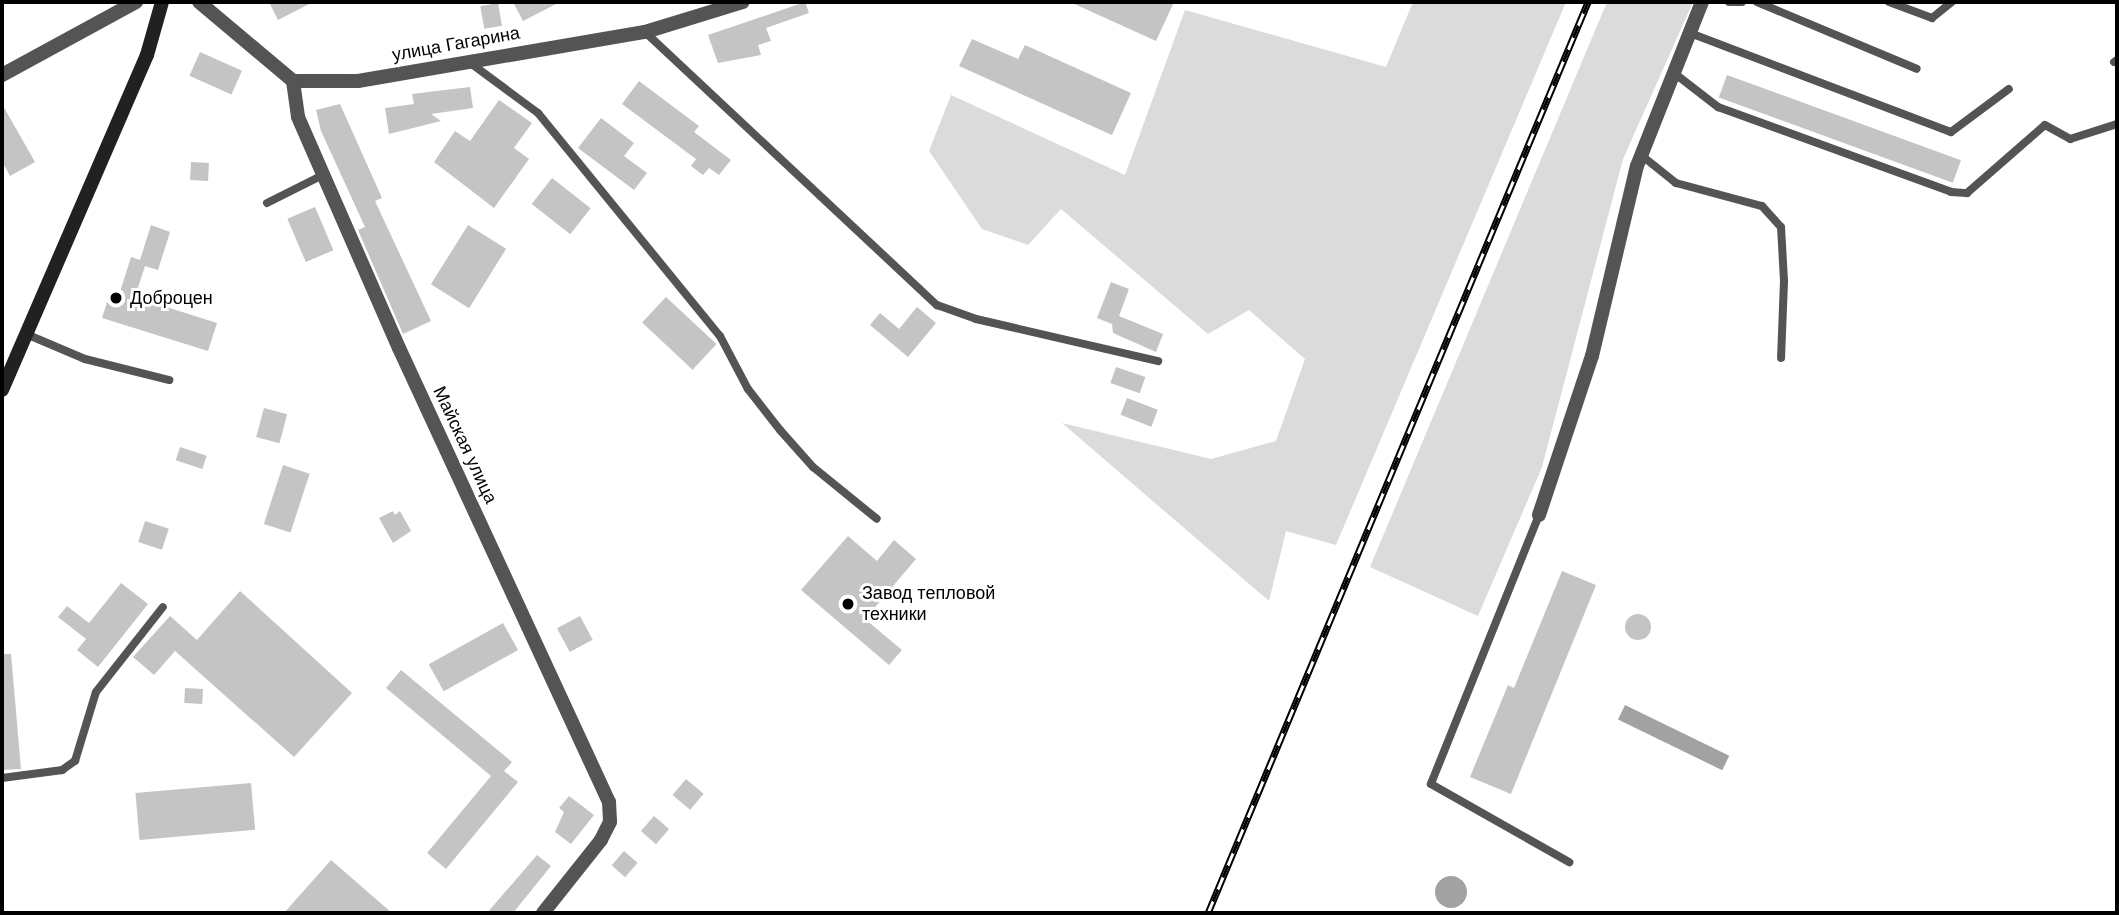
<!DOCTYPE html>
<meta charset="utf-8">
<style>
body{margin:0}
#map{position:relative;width:2119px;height:915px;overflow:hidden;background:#fff;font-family:Arial,sans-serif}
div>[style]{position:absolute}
.green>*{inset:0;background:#dbdbdb}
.water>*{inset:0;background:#a2a2a2;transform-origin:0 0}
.round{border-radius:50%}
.building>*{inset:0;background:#c4c4c4;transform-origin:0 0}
.lane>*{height:8px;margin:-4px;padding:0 4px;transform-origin:4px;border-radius:4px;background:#545454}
.street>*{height:14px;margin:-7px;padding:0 7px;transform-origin:7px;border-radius:7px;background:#545454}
.secondary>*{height:14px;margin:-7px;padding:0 7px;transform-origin:7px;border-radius:7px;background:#212121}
.rail>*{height:7px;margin-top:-3.5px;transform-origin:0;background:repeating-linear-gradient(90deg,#fff 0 13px,#000 0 26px);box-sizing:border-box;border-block:2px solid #000}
.dots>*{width:19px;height:19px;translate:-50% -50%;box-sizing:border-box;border:4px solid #fff;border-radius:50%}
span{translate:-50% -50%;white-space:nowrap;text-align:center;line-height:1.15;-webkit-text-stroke:6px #fff;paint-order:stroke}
.street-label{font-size:18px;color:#000}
.poi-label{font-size:18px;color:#000}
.left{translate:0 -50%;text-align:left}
.frame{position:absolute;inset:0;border:4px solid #000;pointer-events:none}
</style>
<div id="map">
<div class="green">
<div style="clip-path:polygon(1413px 2px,1566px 2px,1336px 545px,1286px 531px,1269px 601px,1062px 423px,1211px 459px,1276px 441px,1305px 359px,1249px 310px,1208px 334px,1061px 209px,1028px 245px,982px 229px,929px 151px,951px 95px,1125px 175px,1185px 10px,1386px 67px)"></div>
<div style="clip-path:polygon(1607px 2px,1693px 2px,1623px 159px,1542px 467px,1478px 616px,1370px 567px)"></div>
</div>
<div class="water">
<div style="left:1625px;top:705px;width:116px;height:16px;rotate:26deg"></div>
<div class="round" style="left:1435px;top:876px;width:32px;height:32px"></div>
</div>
<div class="building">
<div style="clip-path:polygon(269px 2px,313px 2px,278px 20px)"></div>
<div style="clip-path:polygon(513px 2px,560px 2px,523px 21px)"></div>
<div style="clip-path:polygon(805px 2px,809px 13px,766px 28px,771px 41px,758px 45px,761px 55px,718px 63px,708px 35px)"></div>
<div style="clip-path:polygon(1070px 2px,1174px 2px,1156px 41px)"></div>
<div style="left:498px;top:3px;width:23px;height:18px;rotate:80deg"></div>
<div style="clip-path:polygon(972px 39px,1018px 59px,1025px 45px,1131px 93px,1112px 135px,959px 66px)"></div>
<div style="left:200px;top:52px;width:46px;height:26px;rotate:24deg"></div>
<div style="left:1727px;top:75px;width:249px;height:24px;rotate:20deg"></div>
<div style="clip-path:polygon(639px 81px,699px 126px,694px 132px,731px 160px,719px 175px,709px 168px,703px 175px,691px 166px,696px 159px,622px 104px)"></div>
<div style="clip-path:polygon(470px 87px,473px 108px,431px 114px,441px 121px,389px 134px,385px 108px,414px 104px,412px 94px)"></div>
<div style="clip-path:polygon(499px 100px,532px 123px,514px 148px,529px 159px,494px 208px,434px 162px,455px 131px,470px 141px)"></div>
<div style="clip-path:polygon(2px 104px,35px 162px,10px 176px,2px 161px)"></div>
<div style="clip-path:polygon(340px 104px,382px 198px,375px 201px,431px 321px,403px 334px,358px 230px,365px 227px,321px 131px,316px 110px)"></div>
<div style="clip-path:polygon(601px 118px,634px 143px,624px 156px,647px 173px,634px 190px,578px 148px)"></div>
<div style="left:191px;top:162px;width:18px;height:18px;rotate:3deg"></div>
<div style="left:552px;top:178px;width:49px;height:33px;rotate:38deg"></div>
<div style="left:315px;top:207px;width:47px;height:30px;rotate:67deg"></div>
<div style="clip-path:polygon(151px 225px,170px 232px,158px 270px,145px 266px,135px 297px,217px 323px,208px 351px,102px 318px,111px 290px,120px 292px,131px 257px,140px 260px)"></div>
<div style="left:468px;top:225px;width:45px;height:70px;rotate:32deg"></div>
<div style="clip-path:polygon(1111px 282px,1129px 289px,1119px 316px,1163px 334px,1156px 352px,1113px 333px,1112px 324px,1097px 318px)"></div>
<div style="left:666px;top:297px;width:69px;height:35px;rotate:43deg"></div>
<div style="clip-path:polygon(917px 307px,936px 323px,908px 357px,870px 325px,880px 313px,899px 329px)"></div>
<div style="left:1116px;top:367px;width:31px;height:17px;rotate:19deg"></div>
<div style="left:1127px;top:398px;width:33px;height:18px;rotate:21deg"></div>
<div style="left:264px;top:408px;width:24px;height:30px;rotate:15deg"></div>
<div style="left:180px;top:447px;width:28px;height:14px;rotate:18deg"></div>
<div style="left:283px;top:465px;width:28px;height:62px;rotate:18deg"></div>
<div style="clip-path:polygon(393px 511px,395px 515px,400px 511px,411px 531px,393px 543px,379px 518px)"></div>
<div style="left:145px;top:521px;width:25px;height:22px;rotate:18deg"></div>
<div style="clip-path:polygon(848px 536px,877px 561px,894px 540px,916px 559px,865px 619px,902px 650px,889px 665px,801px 590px)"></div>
<div style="clip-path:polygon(1562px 571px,1596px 585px,1511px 794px,1470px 777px,1508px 685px,1514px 688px)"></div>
<div style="clip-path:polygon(121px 583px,148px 604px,98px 667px,77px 650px,86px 639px,58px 617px,67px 606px,89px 623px)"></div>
<div style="clip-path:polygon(240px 591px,352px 693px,294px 757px,175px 651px,154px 675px,133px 657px,170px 616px,197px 640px)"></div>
<div class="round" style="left:1625px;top:614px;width:26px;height:26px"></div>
<div style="left:580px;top:616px;width:27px;height:26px;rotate:62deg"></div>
<div style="left:503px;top:623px;width:31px;height:85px;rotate:61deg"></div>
<div style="clip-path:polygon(2px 654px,11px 654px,21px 769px,2px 770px)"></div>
<div style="clip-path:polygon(401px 670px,512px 762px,504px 771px,518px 782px,446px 869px,427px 853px,491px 776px,386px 688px)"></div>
<div style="left:185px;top:688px;width:18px;height:15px;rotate:3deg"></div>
<div style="left:686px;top:779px;width:23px;height:21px;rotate:40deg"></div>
<div style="left:251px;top:783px;width:47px;height:116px;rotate:85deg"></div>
<div style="clip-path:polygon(569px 796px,594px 815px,571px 844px,555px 832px,564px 812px,559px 808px)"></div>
<div style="left:654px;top:816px;width:20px;height:20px;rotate:41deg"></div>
<div style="left:624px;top:851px;width:18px;height:19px;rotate:41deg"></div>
<div style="clip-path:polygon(537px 855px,551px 866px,513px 913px,487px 913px)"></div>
<div style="clip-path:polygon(331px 860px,392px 913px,284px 913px)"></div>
</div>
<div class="lane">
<div style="left:1729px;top:2px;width:13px"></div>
<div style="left:1757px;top:2px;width:173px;rotate:22.7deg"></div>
<div style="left:1889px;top:2px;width:46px;rotate:20.4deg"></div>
<div style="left:1932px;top:18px;width:26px;rotate:-39deg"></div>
<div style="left:645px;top:32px;width:400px;rotate:43.1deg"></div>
<div style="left:937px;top:305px;width:41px;rotate:19.7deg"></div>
<div style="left:976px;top:319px;width:187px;rotate:13deg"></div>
<div style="left:1690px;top:33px;width:279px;rotate:20.8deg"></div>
<div style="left:1951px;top:132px;width:72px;rotate:-36.6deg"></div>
<div style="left:469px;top:62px;width:86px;rotate:36.5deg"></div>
<div style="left:538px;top:113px;width:288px;rotate:50.8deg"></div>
<div style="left:720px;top:336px;width:60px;rotate:62.2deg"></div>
<div style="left:748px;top:389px;width:52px;rotate:52deg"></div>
<div style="left:780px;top:430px;width:50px;rotate:48.3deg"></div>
<div style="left:813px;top:467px;width:82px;rotate:39.1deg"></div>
<div style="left:2114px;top:62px;width:4px;rotate:-34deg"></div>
<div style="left:1674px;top:73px;width:56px;rotate:37.7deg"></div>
<div style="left:1718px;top:107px;width:248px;rotate:20deg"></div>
<div style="left:1951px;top:192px;width:16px;rotate:4deg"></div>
<div style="left:1967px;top:193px;width:103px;rotate:-41.1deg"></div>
<div style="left:2045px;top:125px;width:29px;rotate:29deg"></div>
<div style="left:2070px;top:139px;width:49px;rotate:-17.7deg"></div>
<div style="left:1641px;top:155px;width:45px;rotate:38.7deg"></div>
<div style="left:1676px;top:183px;width:89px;rotate:15deg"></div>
<div style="left:1762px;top:206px;width:28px;rotate:48deg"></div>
<div style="left:1781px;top:227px;width:54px;rotate:86.8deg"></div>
<div style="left:1784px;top:281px;width:77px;rotate:92.2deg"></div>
<div style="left:267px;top:203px;width:63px;rotate:-26.6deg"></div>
<div style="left:26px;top:334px;width:64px;rotate:23deg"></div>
<div style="left:85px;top:359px;width:87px;rotate:14deg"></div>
<div style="left:1539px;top:515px;width:290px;rotate:111.9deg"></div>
<div style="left:1431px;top:784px;width:159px;rotate:29.5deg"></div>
<div style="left:2px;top:778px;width:61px;rotate:-7.6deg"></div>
<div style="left:62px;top:770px;width:16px;rotate:-35deg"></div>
<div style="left:75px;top:761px;width:72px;rotate:-73.1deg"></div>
<div style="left:96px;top:692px;width:108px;rotate:-51.8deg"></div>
</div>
<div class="street">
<div style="left:199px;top:2px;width:123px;rotate:40deg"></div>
<div style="left:293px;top:81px;width:65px"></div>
<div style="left:358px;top:81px;width:291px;rotate:-9.7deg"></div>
<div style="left:645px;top:32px;width:102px;rotate:-17deg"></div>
<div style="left:2px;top:75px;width:153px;rotate:-28.6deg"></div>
<div style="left:293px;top:81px;width:36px;rotate:82deg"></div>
<div style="left:298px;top:117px;width:252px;rotate:66.4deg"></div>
<div style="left:399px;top:348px;width:500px;rotate:65.18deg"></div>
<div style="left:609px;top:802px;width:20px;rotate:87deg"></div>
<div style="left:610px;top:822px;width:20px;rotate:117deg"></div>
<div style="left:601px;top:840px;width:93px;rotate:128.5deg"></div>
<div style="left:1539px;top:515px;width:168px;rotate:-71.6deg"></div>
<div style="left:1592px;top:356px;width:195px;rotate:-76.7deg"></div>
<div style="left:1637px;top:166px;width:176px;rotate:-68.4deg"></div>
</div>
<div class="secondary">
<div style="left:2px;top:390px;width:365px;rotate:-66.6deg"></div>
<div style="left:147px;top:55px;width:55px;rotate:-74.2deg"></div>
</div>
<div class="rail">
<div style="left:1208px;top:913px;width:987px;rotate:-67.36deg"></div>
</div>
<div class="dots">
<div style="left:116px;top:298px;background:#000"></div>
<div style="left:848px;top:604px;background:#000"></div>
</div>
<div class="street-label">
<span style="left:456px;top:44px;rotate:-10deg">улица Гагарина</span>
<span style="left:465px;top:445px;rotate:65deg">Майская улица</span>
</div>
<div class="poi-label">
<span class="left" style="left:130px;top:298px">Доброцен</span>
<span class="left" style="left:862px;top:604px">Завод тепловой<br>техники</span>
</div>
<div class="frame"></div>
</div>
